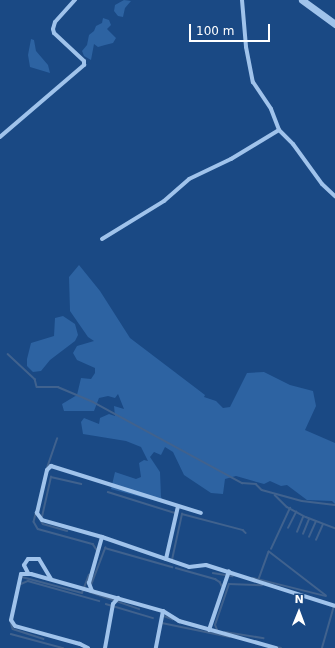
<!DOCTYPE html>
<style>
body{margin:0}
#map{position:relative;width:335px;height:648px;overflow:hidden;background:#1a4984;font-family:"DejaVu Sans",sans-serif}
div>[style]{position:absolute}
.green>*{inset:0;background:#2d63a2}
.stream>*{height:1.5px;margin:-0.75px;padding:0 0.75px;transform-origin:0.75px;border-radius:0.75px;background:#40628e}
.minor>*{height:4px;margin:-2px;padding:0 2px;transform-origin:2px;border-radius:2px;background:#a0c3eb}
.tertiary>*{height:7px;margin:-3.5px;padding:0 3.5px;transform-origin:3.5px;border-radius:3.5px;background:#a0c3eb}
span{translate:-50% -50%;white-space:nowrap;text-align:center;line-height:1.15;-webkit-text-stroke:3px #1a4984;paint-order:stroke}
.north{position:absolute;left:279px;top:592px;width:40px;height:40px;-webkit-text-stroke:3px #1a4984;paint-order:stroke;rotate:1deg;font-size:11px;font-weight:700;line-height:16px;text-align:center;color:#fff}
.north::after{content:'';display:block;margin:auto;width:14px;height:18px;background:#fff;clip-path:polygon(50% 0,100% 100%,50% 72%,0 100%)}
.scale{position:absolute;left:189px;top:24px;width:81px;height:18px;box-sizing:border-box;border:2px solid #fff;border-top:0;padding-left:5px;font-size:12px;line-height:14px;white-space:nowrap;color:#fff;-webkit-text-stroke:3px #1a4984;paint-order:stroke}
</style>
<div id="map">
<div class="green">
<div style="clip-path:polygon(124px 0,131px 1px,125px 8px,123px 17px,118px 16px,114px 11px,115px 5px)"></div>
<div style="clip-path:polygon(103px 18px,109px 20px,111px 25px,107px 29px,116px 38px,113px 43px,105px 45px,98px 47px,94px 44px,91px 60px,84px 56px,82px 51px,87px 45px,89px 35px,94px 31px,96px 26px,102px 23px)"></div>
<div style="clip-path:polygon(31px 39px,34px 40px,36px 51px,48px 65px,50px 73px,30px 67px,28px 55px)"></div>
<div style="clip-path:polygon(79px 265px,100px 291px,130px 338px,205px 395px,204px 397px,216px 401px,223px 408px,230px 407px,247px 373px,264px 372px,290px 385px,313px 391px,316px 406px,305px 430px,335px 443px,335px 504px,332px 501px,307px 500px,287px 485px,281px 486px,270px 481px,264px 484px,236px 476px,225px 479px,223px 494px,211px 493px,184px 475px,173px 452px,165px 447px,161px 455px,154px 452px,150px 457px,160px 472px,161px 497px,164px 503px,111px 489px,115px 472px,136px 479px,141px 477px,139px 463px,144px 460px,148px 461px,141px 447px,126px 441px,83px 434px,81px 422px,84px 418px,99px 424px,100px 418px,109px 414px,115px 416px,114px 406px,124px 409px,118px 394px,115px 398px,108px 396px,99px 398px,94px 411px,64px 411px,62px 404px,77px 395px,81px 378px,91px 379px,95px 373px,95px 368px,77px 360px,73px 353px,77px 346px,94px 341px,88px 337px,70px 311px,69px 277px)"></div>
<div style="clip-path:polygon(63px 316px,75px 324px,78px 335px,75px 341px,50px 360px,41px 371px,33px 372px,27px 366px,27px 359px,31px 343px,54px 336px,55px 318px)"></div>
</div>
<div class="stream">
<div style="left:8px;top:354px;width:37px;rotate:43deg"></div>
<div style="left:35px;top:379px;width:8px;rotate:76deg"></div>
<div style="left:37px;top:387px;width:21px"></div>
<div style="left:58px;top:387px;width:38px;rotate:23deg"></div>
<div style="left:93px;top:402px;width:170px;rotate:28.5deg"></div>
<div style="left:242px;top:483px;width:14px;rotate:4deg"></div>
<div style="left:256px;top:484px;width:8px;rotate:45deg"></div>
<div style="left:262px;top:490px;width:41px;rotate:15.4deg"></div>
<div style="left:302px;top:501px;width:33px;rotate:7deg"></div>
<div style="left:47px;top:468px;width:31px;rotate:-71deg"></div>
<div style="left:108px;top:492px;width:70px;rotate:17.4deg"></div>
<div style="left:275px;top:495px;width:17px;rotate:45deg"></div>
<div style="left:287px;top:507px;width:21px;rotate:28deg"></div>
<div style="left:306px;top:517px;width:31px;rotate:21deg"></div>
<div style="left:36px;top:514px;width:8px;rotate:104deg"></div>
<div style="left:34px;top:522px;width:8px;rotate:60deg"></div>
<div style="left:38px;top:529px;width:57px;rotate:15.3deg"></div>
<div style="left:93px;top:544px;width:7px;rotate:56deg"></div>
<div style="left:42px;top:517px;width:41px;rotate:-77.3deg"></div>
<div style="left:51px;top:477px;width:31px;rotate:13deg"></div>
<div style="left:41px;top:520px;width:4px;rotate:63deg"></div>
<div style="left:43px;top:524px;width:25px;rotate:16deg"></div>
<div style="left:288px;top:528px;width:18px;rotate:-63deg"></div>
<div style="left:297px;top:532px;width:16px;rotate:-68deg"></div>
<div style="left:303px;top:534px;width:16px;rotate:-68deg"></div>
<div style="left:309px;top:537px;width:17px;rotate:-66deg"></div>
<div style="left:316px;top:540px;width:17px;rotate:-66deg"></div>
<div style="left:271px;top:549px;width:45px;rotate:-65.1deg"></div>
<div style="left:172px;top:560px;width:47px;rotate:-77.7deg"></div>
<div style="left:182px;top:514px;width:63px;rotate:14.7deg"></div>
<div style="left:243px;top:530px;width:4px;rotate:45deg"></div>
<div style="left:176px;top:568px;width:41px;rotate:15.8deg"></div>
<div style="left:215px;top:579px;width:6px;rotate:31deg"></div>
<div style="left:220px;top:582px;width:4px;rotate:63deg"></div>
<div style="left:213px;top:573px;width:20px;rotate:9deg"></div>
<div style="left:22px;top:577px;width:62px;rotate:14.9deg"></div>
<div style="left:82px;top:593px;width:19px;rotate:-69deg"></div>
<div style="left:253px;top:578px;width:75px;rotate:13.9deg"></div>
<div style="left:326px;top:596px;width:72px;rotate:-142.3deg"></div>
<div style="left:269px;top:552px;width:29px;rotate:110deg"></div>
<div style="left:21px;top:584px;width:8px;rotate:-23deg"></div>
<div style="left:28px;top:581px;width:74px;rotate:15.7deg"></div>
<div style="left:91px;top:585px;width:40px;rotate:-69deg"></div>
<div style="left:105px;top:548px;width:70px;rotate:15.8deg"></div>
<div style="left:90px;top:592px;width:52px;rotate:19.1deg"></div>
<div style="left:106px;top:604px;width:49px;rotate:16.6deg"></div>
<div style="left:164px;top:616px;width:9px;rotate:21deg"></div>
<div style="left:11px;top:622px;width:7px;rotate:74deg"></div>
<div style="left:13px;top:629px;width:32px;rotate:18deg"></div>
<div style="left:162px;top:623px;width:69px;rotate:11.6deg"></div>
<div style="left:217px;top:630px;width:5px;rotate:-112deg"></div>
<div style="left:215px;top:625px;width:43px;rotate:-71.1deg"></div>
<div style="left:229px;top:584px;width:33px;rotate:2deg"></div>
<div style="left:225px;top:632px;width:39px;rotate:9deg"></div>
<div style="left:11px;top:634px;width:54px;rotate:15.1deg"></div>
<div style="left:277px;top:647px;width:4px;rotate:14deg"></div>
<div style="left:322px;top:648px;width:44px;rotate:-74.1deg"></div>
</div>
<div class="minor">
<div style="left:242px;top:0;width:47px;rotate:85.1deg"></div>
<div style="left:246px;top:47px;width:36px;rotate:79deg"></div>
<div style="left:253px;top:82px;width:32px;rotate:56deg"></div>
<div style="left:271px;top:109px;width:22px;rotate:69deg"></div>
<div style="left:279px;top:130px;width:20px;rotate:45deg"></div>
<div style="left:293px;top:144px;width:49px;rotate:54.1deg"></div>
<div style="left:322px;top:184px;width:18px;rotate:43deg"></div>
<div style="left:0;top:137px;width:111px;rotate:-40.6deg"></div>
<div style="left:84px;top:65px;width:4px;rotate:-90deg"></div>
<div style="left:84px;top:61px;width:41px;rotate:-137deg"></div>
<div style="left:54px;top:33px;width:4px;rotate:-104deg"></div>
<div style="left:53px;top:29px;width:7px;rotate:-74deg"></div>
<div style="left:55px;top:22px;width:30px;rotate:-48deg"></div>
<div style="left:102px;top:239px;width:73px;rotate:-31.5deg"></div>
<div style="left:164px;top:201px;width:33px;rotate:-41deg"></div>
<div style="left:189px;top:179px;width:47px;rotate:-25.5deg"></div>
<div style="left:231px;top:159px;width:56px;rotate:-31.1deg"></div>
<div style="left:102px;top:537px;width:62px;rotate:-164.2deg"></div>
<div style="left:42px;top:520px;width:9px;rotate:-126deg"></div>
<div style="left:37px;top:513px;width:44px;rotate:-76.9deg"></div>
<div style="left:47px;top:470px;width:6px;rotate:-45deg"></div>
<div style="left:51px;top:466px;width:157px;rotate:17.4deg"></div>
<div style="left:166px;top:559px;width:54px;rotate:-77.2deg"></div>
<div style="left:28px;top:573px;width:9px;rotate:-117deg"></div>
<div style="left:24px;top:565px;width:7px;rotate:-56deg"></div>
<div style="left:28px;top:559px;width:11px"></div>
<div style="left:39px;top:559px;width:23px;rotate:59deg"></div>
<div style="left:92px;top:591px;width:9px;rotate:-111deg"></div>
<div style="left:89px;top:583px;width:48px;rotate:-74.2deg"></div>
<div style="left:102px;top:537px;width:92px;rotate:19deg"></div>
<div style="left:189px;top:567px;width:17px;rotate:-7deg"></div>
<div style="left:206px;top:565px;width:135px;rotate:17.6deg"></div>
<div style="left:163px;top:611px;width:19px;rotate:32deg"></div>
<div style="left:179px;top:621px;width:101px;rotate:15.6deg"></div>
<div style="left:209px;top:630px;width:62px;rotate:-71.3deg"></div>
<div style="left:88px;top:648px;width:9px;rotate:-153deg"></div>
<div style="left:80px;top:644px;width:67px;rotate:-164.5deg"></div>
<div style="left:15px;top:626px;width:7px;rotate:-124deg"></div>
<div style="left:11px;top:620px;width:47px;rotate:-77.7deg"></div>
<div style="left:21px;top:574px;width:10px"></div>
<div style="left:31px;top:574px;width:137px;rotate:15.7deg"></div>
<div style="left:163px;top:611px;width:38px;rotate:101deg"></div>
<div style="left:105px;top:648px;width:45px;rotate:-79.7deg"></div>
<div style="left:113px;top:604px;width:8px;rotate:-50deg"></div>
</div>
<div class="tertiary">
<div style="left:302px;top:0;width:41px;rotate:36deg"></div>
</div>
<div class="north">N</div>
<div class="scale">100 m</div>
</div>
